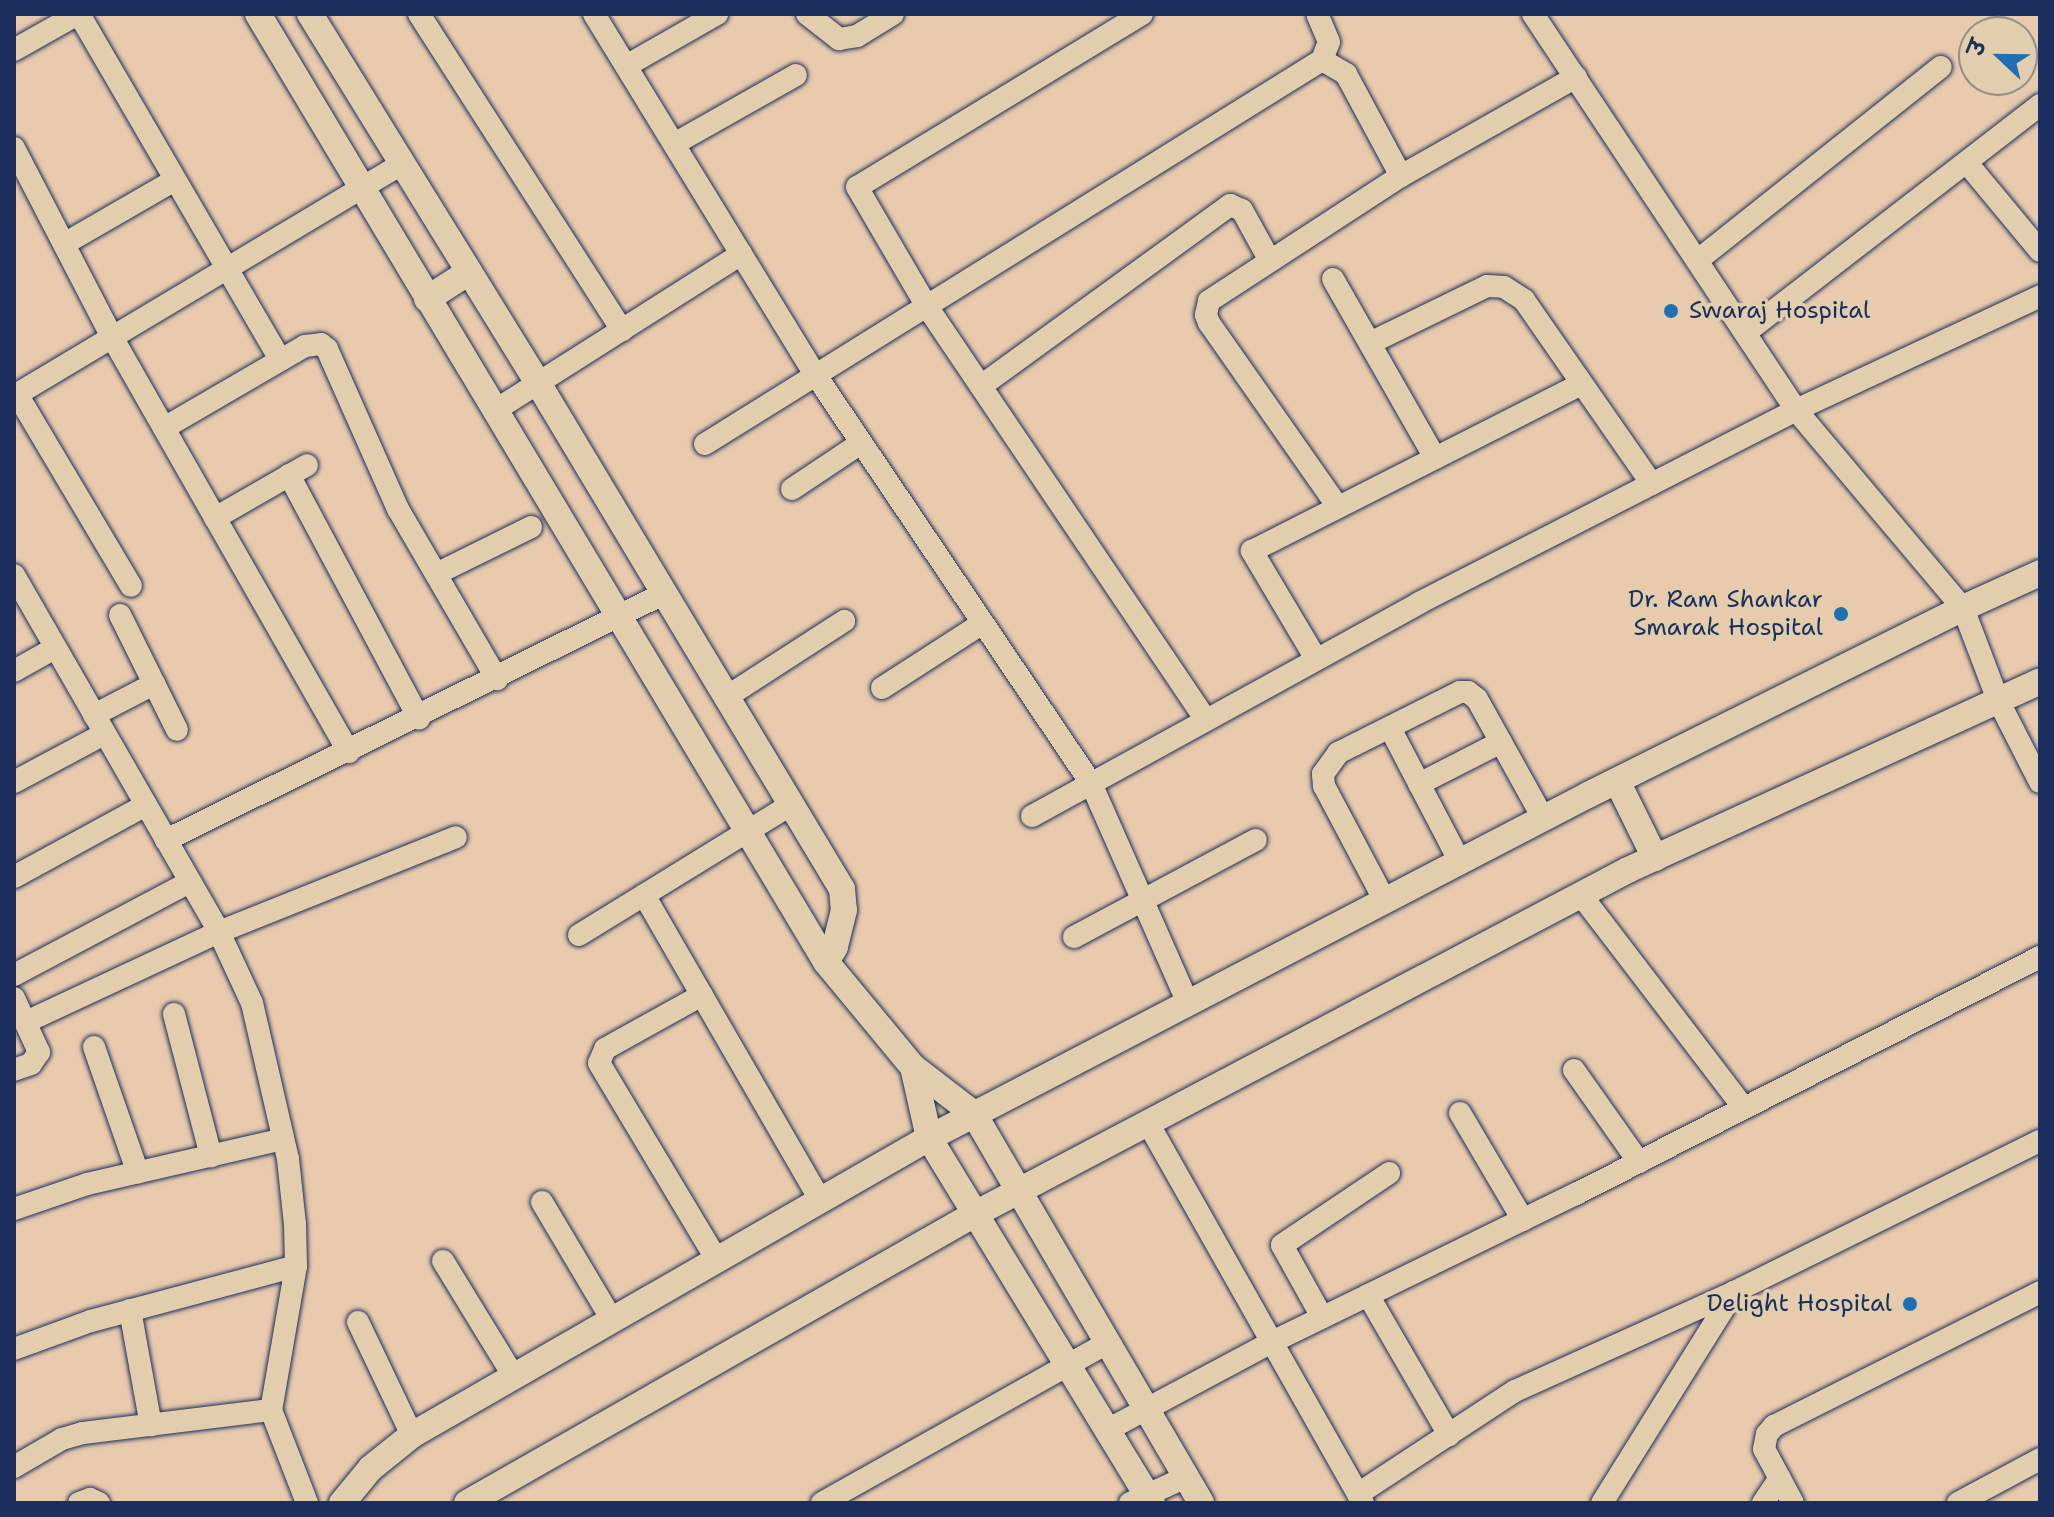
<!DOCTYPE html>
<meta charset="utf-8">
<style>
body{margin:0}
#map{position:relative;width:2054px;height:1517px;overflow:hidden;background:#e9caad;font-family:"Shantell Sans","Playpen Sans Deva",sans-serif}
div>[style]{position:absolute}
.roads{filter:drop-shadow(0 0 2px #1b2f5e) drop-shadow(0 0 2px #1b2f5e)}
.minor>*{height:22px;margin:-11px;padding:0 11px;transform-origin:11px;border-radius:11px;background:#e2cead}
.tertiary>*{height:26px;margin:-13px;padding:0 13px;transform-origin:13px;border-radius:13px;background:#e2cead}
.dots>*{width:22px;height:22px;translate:-50% -50%;box-sizing:border-box;border:4px solid #e2cead;border-radius:50%}
span{translate:-50% -50%;white-space:nowrap;text-align:center;line-height:1.15;-webkit-text-stroke:7px #e2cead;paint-order:stroke}
.poi-label{font-size:24px;color:#1b2f5e}
.left{translate:0 -50%;text-align:left}
.right{translate:-100% -50%;text-align:right}
.frame{position:absolute;inset:0;border:16px solid #1b2f5e;pointer-events:none}
.north{position:absolute;left:1958px;top:16px;width:80px;height:80px;box-sizing:border-box;background:#e2cead;border:2px solid #928e8d;border-radius:50%;rotate:292deg;font-size:22px;font-weight:700;line-height:32px;text-align:center;color:#1b2f5e}
.north::after{content:'';display:block;margin:auto;width:28px;height:36px;background:#1f6fb2;clip-path:polygon(50% 0,100% 100%,50% 72%,0 100%)}
</style>
<div id="map">
<div class="roads">
<div class="minor">
<div style="left:79px;top:14px;width:400px;rotate:59.8deg"></div>
<div style="left:419px;top:14px;width:376px;rotate:57.3deg"></div>
<div style="left:594px;top:14px;width:422px;rotate:58.5deg"></div>
<div style="left:815px;top:374px;width:491px;rotate:56deg"></div>
<div style="left:1090px;top:781px;width:243px;rotate:66.2deg"></div>
<div style="left:807px;top:14px;width:41px;rotate:38deg"></div>
<div style="left:839px;top:39px;width:18px;rotate:-9deg"></div>
<div style="left:857px;top:36px;width:42px;rotate:-31.4deg"></div>
<div style="left:1142px;top:14px;width:333px;rotate:148.7deg"></div>
<div style="left:857px;top:187px;width:137px;rotate:59.7deg"></div>
<div style="left:926px;top:305px;width:499px;rotate:56deg"></div>
<div style="left:1533px;top:14px;width:475px;rotate:56.4deg"></div>
<div style="left:1796px;top:410px;width:259px;rotate:49.9deg"></div>
<div style="left:1963px;top:608px;width:98px;rotate:69.2deg"></div>
<div style="left:1998px;top:700px;width:92px;rotate:62.9deg"></div>
<div style="left:14px;top:50px;width:73px;rotate:-29.4deg"></div>
<div style="left:1322px;top:60px;width:28px;rotate:30deg"></div>
<div style="left:1346px;top:74px;width:116px;rotate:61.7deg"></div>
<div style="left:626px;top:66px;width:105px;rotate:-29.7deg"></div>
<div style="left:674px;top:144px;width:140px;rotate:-29.5deg"></div>
<div style="left:14px;top:148px;width:213px;rotate:62.6deg"></div>
<div style="left:112px;top:337px;width:478px;rotate:60.3deg"></div>
<div style="left:1967px;top:163px;width:114px;rotate:50.3deg"></div>
<div style="left:64px;top:244px;width:128px;rotate:-30deg"></div>
<div style="left:1698px;top:260px;width:310px;rotate:-38.5deg"></div>
<div style="left:1333px;top:279px;width:206px;rotate:60.3deg"></div>
<div style="left:1745px;top:333px;width:373px;rotate:-37.7deg"></div>
<div style="left:1370px;top:343px;width:130px;rotate:-26deg"></div>
<div style="left:1487px;top:286px;width:17px;rotate:3deg"></div>
<div style="left:1504px;top:287px;width:24px;rotate:33deg"></div>
<div style="left:1524px;top:300px;width:224px;rotate:55.2deg"></div>
<div style="left:981px;top:386px;width:308px;rotate:-36deg"></div>
<div style="left:1230px;top:205px;width:13px;rotate:23deg"></div>
<div style="left:1242px;top:210px;width:58px;rotate:61.2deg"></div>
<div style="left:17px;top:394px;width:223px;rotate:59.3deg"></div>
<div style="left:14px;top:396px;width:452px;rotate:-30.9deg"></div>
<div style="left:494px;top:411px;width:293px;rotate:-32.4deg"></div>
<div style="left:164px;top:428px;width:163px;rotate:-30.2deg"></div>
<div style="left:305px;top:346px;width:16px;rotate:-7deg"></div>
<div style="left:321px;top:344px;width:8px;rotate:40deg"></div>
<div style="left:327px;top:349px;width:175px;rotate:66.1deg"></div>
<div style="left:398px;top:509px;width:197px;rotate:59.8deg"></div>
<div style="left:705px;top:444px;width:727px;rotate:-31.9deg"></div>
<div style="left:1322px;top:60px;width:19px;rotate:-69deg"></div>
<div style="left:1329px;top:42px;width:30px;rotate:-113deg"></div>
<div style="left:289px;top:475px;width:276px;rotate:61.9deg"></div>
<div style="left:792px;top:489px;width:83px;rotate:-33.7deg"></div>
<div style="left:1338px;top:507px;width:225px;rotate:-125deg"></div>
<div style="left:1209px;top:323px;width:9px;rotate:-111deg"></div>
<div style="left:1206px;top:315px;width:14px;rotate:-78deg"></div>
<div style="left:1209px;top:301px;width:229px;rotate:-33.1deg"></div>
<div style="left:1401px;top:176px;width:201px;rotate:-29.5deg"></div>
<div style="left:215px;top:518px;width:106px;rotate:-29.9deg"></div>
<div style="left:436px;top:574px;width:106px;rotate:-26.3deg"></div>
<div style="left:14px;top:575px;width:412px;rotate:60.1deg"></div>
<div style="left:219px;top:932px;width:78px;rotate:65.1deg"></div>
<div style="left:252px;top:1003px;width:160px;rotate:77deg"></div>
<div style="left:288px;top:1159px;width:65px;rotate:83.9deg"></div>
<div style="left:295px;top:1224px;width:42px;rotate:88.6deg"></div>
<div style="left:296px;top:1266px;width:146px;rotate:99.8deg"></div>
<div style="left:271px;top:1410px;width:100px;rotate:68.8deg"></div>
<div style="left:120px;top:615px;width:128px;rotate:63.6deg"></div>
<div style="left:1316px;top:659px;width:126px;rotate:-120.7deg"></div>
<div style="left:1252px;top:551px;width:369px;rotate:-26.9deg"></div>
<div style="left:14px;top:671px;width:47px;rotate:-29.3deg"></div>
<div style="left:882px;top:688px;width:120px;rotate:-32.8deg"></div>
<div style="left:725px;top:698px;width:142px;rotate:-32.9deg"></div>
<div style="left:94px;top:715px;width:68px;rotate:-27.3deg"></div>
<div style="left:1390px;top:728px;width:151px;rotate:62.4deg"></div>
<div style="left:14px;top:782px;width:102px;rotate:-28.1deg"></div>
<div style="left:1419px;top:784px;width:92px;rotate:-27.1deg"></div>
<div style="left:1032px;top:816px;width:442px;rotate:-28.8deg"></div>
<div style="left:1419px;top:603px;width:424px;rotate:-27.1deg"></div>
<div style="left:1796px;top:410px;width:269px;rotate:-25deg"></div>
<div style="left:166px;top:840px;width:555px;rotate:-26.33deg"></div>
<div style="left:14px;top:877px;width:150px;rotate:-28.6deg"></div>
<div style="left:644px;top:895px;width:352px;rotate:60deg"></div>
<div style="left:1581px;top:895px;width:268px;rotate:52.6deg"></div>
<div style="left:1385px;top:901px;width:130px;rotate:-117.9deg"></div>
<div style="left:1324px;top:786px;width:12px;rotate:-95deg"></div>
<div style="left:1323px;top:774px;width:26px;rotate:-54deg"></div>
<div style="left:1338px;top:753px;width:136px;rotate:-26.6deg"></div>
<div style="left:1460px;top:692px;width:8px"></div>
<div style="left:1468px;top:692px;width:11px;rotate:38deg"></div>
<div style="left:1477px;top:699px;width:136px;rotate:61deg"></div>
<div style="left:579px;top:935px;width:246px;rotate:-31.6deg"></div>
<div style="left:1074px;top:937px;width:206px;rotate:-28.1deg"></div>
<div style="left:14px;top:975px;width:199px;rotate:-27.9deg"></div>
<div style="left:702px;top:995px;width:111px;rotate:150.9deg"></div>
<div style="left:605px;top:1049px;width:15px;rotate:113deg"></div>
<div style="left:599px;top:1063px;width:230px;rotate:59.1deg"></div>
<div style="left:14px;top:998px;width:60px;rotate:65.2deg"></div>
<div style="left:39px;top:1052px;width:14px;rotate:124deg"></div>
<div style="left:31px;top:1064px;width:18px;rotate:161deg"></div>
<div style="left:174px;top:1014px;width:147px;rotate:75.4deg"></div>
<div style="left:26px;top:1022px;width:213px;rotate:-25deg"></div>
<div style="left:219px;top:932px;width:255px;rotate:-21.8deg"></div>
<div style="left:94px;top:1047px;width:133px;rotate:70.8deg"></div>
<div style="left:1574px;top:1070px;width:113px;rotate:54.8deg"></div>
<div style="left:1460px;top:1113px;width:124px;rotate:59.5deg"></div>
<div style="left:1148px;top:1123px;width:437px;rotate:60.5deg"></div>
<div style="left:542px;top:1202px;width:137px;rotate:59.3deg"></div>
<div style="left:14px;top:1209px;width:77px;rotate:-18.9deg"></div>
<div style="left:87px;top:1184px;width:201px;rotate:-12.9deg"></div>
<div style="left:443px;top:1261px;width:136px;rotate:58.5deg"></div>
<div style="left:1368px;top:1295px;width:162px;rotate:59.9deg"></div>
<div style="left:130px;top:1310px;width:117px;rotate:79.7deg"></div>
<div style="left:1322px;top:1317px;width:82px;rotate:-119.1deg"></div>
<div style="left:1282px;top:1245px;width:129px;rotate:-33.9deg"></div>
<div style="left:358px;top:1322px;width:125px;rotate:64.5deg"></div>
<div style="left:14px;top:1349px;width:82px;rotate:-20deg"></div>
<div style="left:91px;top:1321px;width:212px;rotate:-15deg"></div>
<div style="left:1109px;top:1429px;width:185px;rotate:-28.1deg"></div>
<div style="left:1272px;top:1342px;width:338px;rotate:-26deg"></div>
<div style="left:1576px;top:1194px;width:521px;rotate:-27.06deg"></div>
<div style="left:14px;top:1467px;width:56px;rotate:-30.3deg"></div>
<div style="left:62px;top:1439px;width:22px;rotate:-16deg"></div>
<div style="left:83px;top:1433px;width:189px;rotate:-7deg"></div>
<div style="left:1358px;top:1494px;width:188px;rotate:-33.3deg"></div>
<div style="left:1515px;top:1391px;width:240px;rotate:-24.3deg"></div>
<div style="left:79px;top:1503px;width:12px;rotate:-20deg"></div>
<div style="left:90px;top:1499px;width:10px;rotate:24deg"></div>
<div style="left:822px;top:1503px;width:327px;rotate:-29.3deg"></div>
<div style="left:1130px;top:1503px;width:62px;rotate:-24.9deg"></div>
<div style="left:1602px;top:1503px;width:249px;rotate:-58deg"></div>
<div style="left:1734px;top:1292px;width:341px;rotate:-26.3deg"></div>
<div style="left:1763px;top:1503px;width:30px;rotate:-56deg"></div>
<div style="left:1793px;top:1503px;width:61px;rotate:-118.2deg"></div>
<div style="left:1764px;top:1449px;width:15px;rotate:-79deg"></div>
<div style="left:1767px;top:1434px;width:11px;rotate:-49deg"></div>
<div style="left:1774px;top:1426px;width:298px;rotate:-26.7deg"></div>
<div style="left:1958px;top:1503px;width:93px;rotate:-28.2deg"></div>
</div>
<div class="tertiary">
<div style="left:258px;top:14px;width:1105px;rotate:59.07deg"></div>
<div style="left:826px;top:962px;width:136px;rotate:50.4deg"></div>
<div style="left:913px;top:1067px;width:77px;rotate:37.6deg"></div>
<div style="left:974px;top:1114px;width:450px;rotate:59.7deg"></div>
<div style="left:310px;top:14px;width:434px;rotate:58.3deg"></div>
<div style="left:538px;top:383px;width:590px;rotate:59deg"></div>
<div style="left:842px;top:889px;width:21px;rotate:85deg"></div>
<div style="left:844px;top:910px;width:38px;rotate:104deg"></div>
<div style="left:835px;top:947px;width:17px;rotate:121deg"></div>
<div style="left:427px;top:299px;width:50px;rotate:-32.7deg"></div>
<div style="left:1617px;top:781px;width:86px;rotate:63.7deg"></div>
<div style="left:913px;top:1067px;width:73px;rotate:77.3deg"></div>
<div style="left:929px;top:1138px;width:428px;rotate:58.6deg"></div>
<div style="left:342px;top:1503px;width:45px;rotate:-50.4deg"></div>
<div style="left:371px;top:1468px;width:53px;rotate:-38.8deg"></div>
<div style="left:412px;top:1435px;width:596px;rotate:-29.88deg"></div>
<div style="left:929px;top:1138px;width:743px;rotate:-27.5deg"></div>
<div style="left:1588px;top:795px;width:419px;rotate:-26.5deg"></div>
<div style="left:1963px;top:608px;width:85px;rotate:-24.4deg"></div>
<div style="left:467px;top:1503px;width:584px;rotate:-29.64deg"></div>
<div style="left:975px;top:1214px;width:738px;rotate:-27.78deg"></div>
<div style="left:1628px;top:870px;width:453px;rotate:-24.6deg"></div>
</div>
</div>
<div class="dots">
<div style="left:1671px;top:311px;background:#1f6fb2"></div>
<div style="left:1841px;top:614px;background:#1f6fb2"></div>
<div style="left:1910px;top:1304px;background:#1f6fb2"></div>
</div>
<div class="poi-label">
<span class="left" style="left:1689px;top:311px">Swaraj Hospital</span>
<span class="right" style="left:1823px;top:614px">Dr. Ram Shankar<br>Smarak Hospital</span>
<span class="right" style="left:1892px;top:1304px">Delight Hospital</span>
</div>
<div class="frame"></div>
<div class="north">उ</div>
</div>
